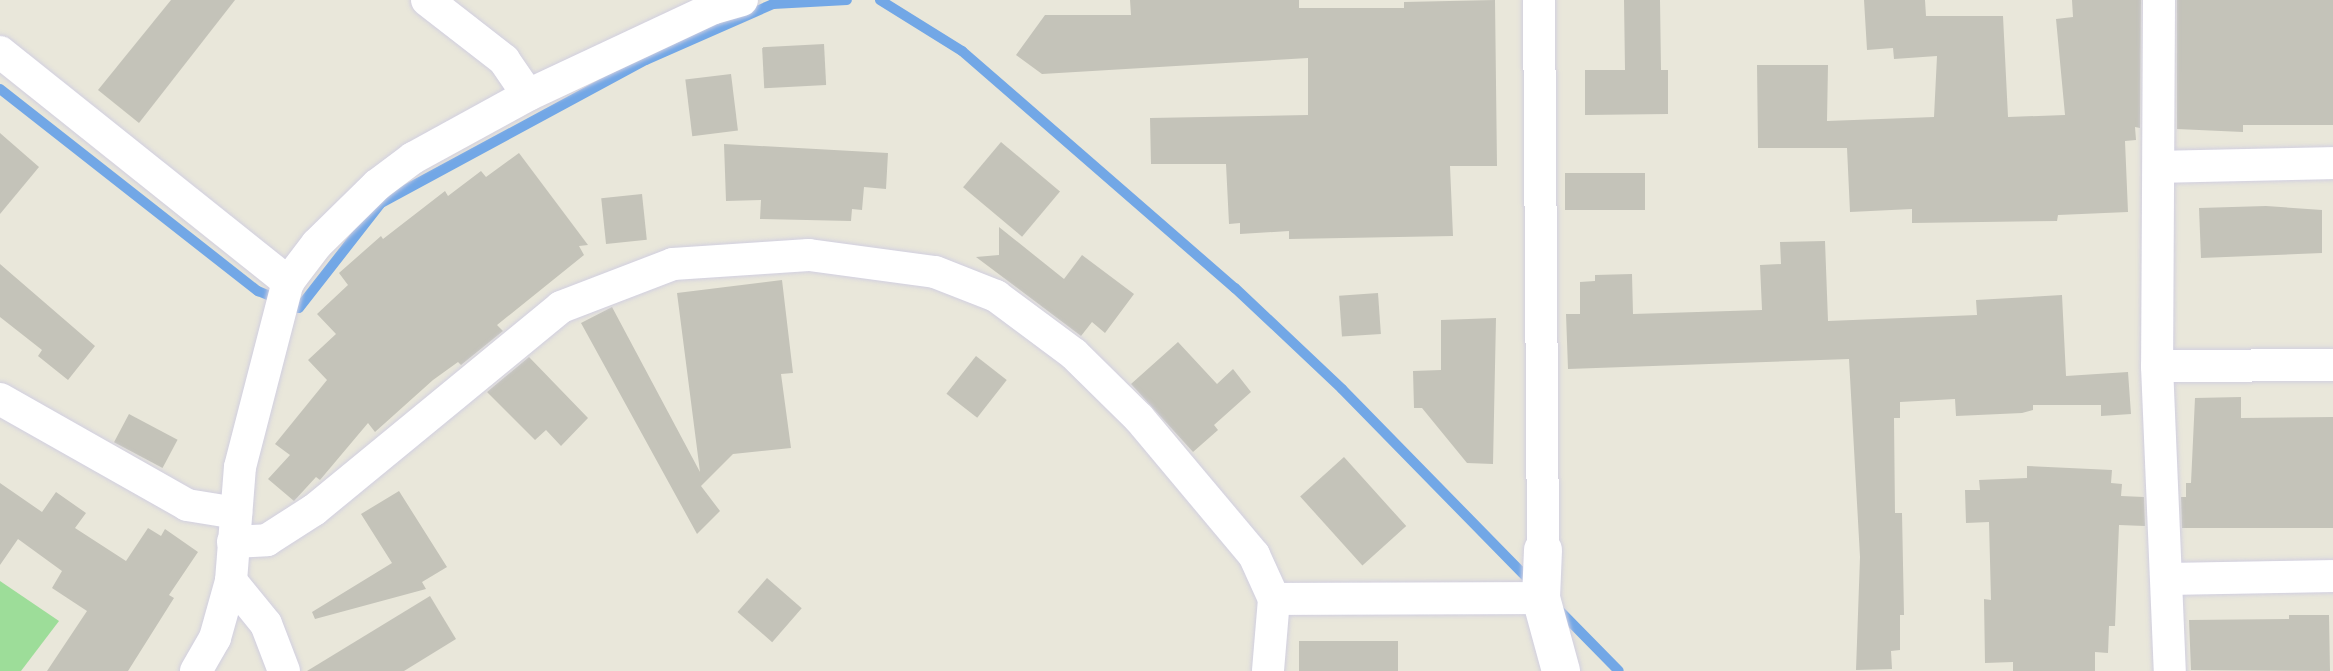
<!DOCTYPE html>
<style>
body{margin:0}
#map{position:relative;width:2333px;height:671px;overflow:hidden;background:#e9e7da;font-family:"PT Sans",sans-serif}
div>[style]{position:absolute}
.green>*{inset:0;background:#9ddd99}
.stream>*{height:10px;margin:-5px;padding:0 5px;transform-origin:5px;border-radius:5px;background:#72a7e6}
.building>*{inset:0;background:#c4c3b9;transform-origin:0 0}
.roads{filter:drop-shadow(0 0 2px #d1cfe0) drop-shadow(0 0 2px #d1cfe0)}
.street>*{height:32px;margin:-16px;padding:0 16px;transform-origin:16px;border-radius:16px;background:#fff}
.secondary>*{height:38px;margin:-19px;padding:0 19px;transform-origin:19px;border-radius:19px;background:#fff}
span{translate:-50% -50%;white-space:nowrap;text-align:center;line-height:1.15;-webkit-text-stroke:6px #fff;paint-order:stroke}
</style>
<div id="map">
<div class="green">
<div style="clip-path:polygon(0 581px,59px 621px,21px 671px,0 671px)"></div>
</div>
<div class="stream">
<div style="left:880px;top:0;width:97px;rotate:31.9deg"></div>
<div style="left:962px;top:51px;width:362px;rotate:41deg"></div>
<div style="left:1235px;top:288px;width:147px;rotate:43.3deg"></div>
<div style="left:1342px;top:389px;width:270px;rotate:45.6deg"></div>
<div style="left:0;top:89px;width:328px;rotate:38.1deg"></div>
<div style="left:258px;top:291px;width:44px;rotate:22.5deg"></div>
<div style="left:299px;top:308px;width:133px;rotate:-52deg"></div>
<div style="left:381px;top:203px;width:301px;rotate:-28.4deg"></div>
<div style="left:646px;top:60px;width:139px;rotate:-23.8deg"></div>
<div style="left:773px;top:4px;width:74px;rotate:-3.1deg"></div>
<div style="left:1557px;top:608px;width:88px;rotate:45.5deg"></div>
</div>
<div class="building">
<div style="clip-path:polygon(171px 0,235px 0,139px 123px,98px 90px)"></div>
<div style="clip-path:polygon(1130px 0,1299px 0,1299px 8px,1404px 8px,1404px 2px,1495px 0,1497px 166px,1450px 166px,1453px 236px,1289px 239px,1289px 231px,1240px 234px,1240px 223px,1229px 224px,1226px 164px,1151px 164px,1150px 118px,1308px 115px,1308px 58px,1042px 74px,1016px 55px,1045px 15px,1131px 15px)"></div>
<div style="clip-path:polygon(1624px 0,1660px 0,1661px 70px,1668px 70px,1668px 114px,1585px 115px,1585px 70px,1625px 70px)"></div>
<div style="clip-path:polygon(1864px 0,1925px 0,1926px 16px,2003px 16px,2008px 117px,2065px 115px,2056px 19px,2073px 17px,2072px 0,2141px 0,2140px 128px,2135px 127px,2136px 140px,2125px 141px,2128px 212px,2058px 215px,2057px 221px,1912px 223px,1912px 209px,1850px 212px,1847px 148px,1758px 148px,1757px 65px,1828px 65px,1827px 121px,1934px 117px,1937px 56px,1894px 59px,1893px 48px,1867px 50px)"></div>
<div style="clip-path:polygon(2177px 0,2333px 0,2333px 125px,2243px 125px,2243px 132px,2177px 129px)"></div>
<div style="left:824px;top:44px;width:41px;height:62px;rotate:87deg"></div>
<div style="left:731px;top:74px;width:57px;height:46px;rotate:83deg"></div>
<div style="clip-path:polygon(0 133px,39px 167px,0 214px)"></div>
<div style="left:1001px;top:142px;width:77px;height:59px;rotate:40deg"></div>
<div style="clip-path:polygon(724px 144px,888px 153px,886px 189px,864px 187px,862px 210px,852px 209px,851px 221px,760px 219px,761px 200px,726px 201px)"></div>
<div style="clip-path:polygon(519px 153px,588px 245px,579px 246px,584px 255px,497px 325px,503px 331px,461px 365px,458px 362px,433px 380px,375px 432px,368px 423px,320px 480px,316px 477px,294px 501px,268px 479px,290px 455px,275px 444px,327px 380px,308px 360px,336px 334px,317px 314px,348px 285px,339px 273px,381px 236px,383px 239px,445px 191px,448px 196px,481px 171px,486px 177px)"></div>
<div style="left:1645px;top:173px;width:37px;height:80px;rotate:90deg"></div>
<div style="left:642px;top:194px;width:46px;height:41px;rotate:84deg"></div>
<div style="clip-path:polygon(2266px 206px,2322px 210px,2322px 253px,2201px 258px,2199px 208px)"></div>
<div style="clip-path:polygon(999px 227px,1064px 279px,1082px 255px,1134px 294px,1105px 333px,1092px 322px,1081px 336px,976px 257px,999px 255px)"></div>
<div style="clip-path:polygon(1825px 241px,1828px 321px,1977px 315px,1976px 300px,2062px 295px,2066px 376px,2128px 372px,2131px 414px,2101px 416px,2101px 405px,2033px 405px,2033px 410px,2022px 413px,1956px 416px,1955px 399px,1900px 402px,1900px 418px,1894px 418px,1895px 513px,1902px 513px,1904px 615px,1900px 615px,1900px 650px,1891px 651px,1892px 669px,1856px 670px,1860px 557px,1849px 359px,1568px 369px,1566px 314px,1580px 314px,1580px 282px,1595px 281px,1595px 275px,1632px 274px,1633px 314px,1762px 310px,1760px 265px,1781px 264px,1780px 242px)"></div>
<div style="clip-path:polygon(0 264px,95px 346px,68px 380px,38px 356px,42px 350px,0 317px)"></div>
<div style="clip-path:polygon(782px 280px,793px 373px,781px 374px,791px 448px,733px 454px,701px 486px,720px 511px,697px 534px,581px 323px,612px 307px,700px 472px,677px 293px)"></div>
<div style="left:1378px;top:293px;width:41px;height:39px;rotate:86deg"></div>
<div style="clip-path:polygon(1496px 318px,1493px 464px,1467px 463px,1422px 408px,1414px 408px,1413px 371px,1441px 370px,1441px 320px)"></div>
<div style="clip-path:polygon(1178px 342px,1217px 384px,1233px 369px,1251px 392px,1214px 425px,1218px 430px,1193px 452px,1131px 384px)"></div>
<div style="left:976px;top:356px;width:39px;height:48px;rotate:38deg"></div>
<div style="clip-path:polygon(529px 357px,588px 418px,561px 446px,546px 430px,535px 440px,487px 392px)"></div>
<div style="clip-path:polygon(2241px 397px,2241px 418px,2333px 417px,2333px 528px,2182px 528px,2181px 497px,2186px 497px,2186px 483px,2191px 483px,2195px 398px)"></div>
<div style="left:129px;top:414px;width:55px;height:32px;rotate:28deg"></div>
<div style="left:1344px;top:457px;width:93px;height:59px;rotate:48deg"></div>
<div style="clip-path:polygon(2027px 466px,2112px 470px,2111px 483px,2122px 484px,2121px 496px,2144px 497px,2145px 526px,2119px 525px,2115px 626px,2109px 626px,2108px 653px,2095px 652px,2095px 671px,2013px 671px,2013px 662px,1985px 663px,1984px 599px,1991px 600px,1989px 522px,1966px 523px,1965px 490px,1980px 490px,1979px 480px,2027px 478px)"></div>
<div style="clip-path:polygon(0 483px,42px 512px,56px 492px,86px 513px,75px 528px,126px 561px,148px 528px,161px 536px,165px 529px,198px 552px,169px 595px,174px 598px,128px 671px,47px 671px,87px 611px,52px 588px,62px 571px,18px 539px,0 565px)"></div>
<div style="clip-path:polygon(399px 491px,447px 567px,422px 582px,426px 589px,315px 619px,312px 612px,392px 563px,361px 514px)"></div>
<div style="left:767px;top:578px;width:46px;height:45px;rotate:41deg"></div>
<div style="clip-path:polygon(430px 596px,456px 639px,404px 671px,307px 671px)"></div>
<div style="clip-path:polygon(2289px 615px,2329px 615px,2330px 671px,2191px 670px,2189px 620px,2289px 619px)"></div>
<div style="left:1398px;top:641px;width:30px;height:99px;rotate:90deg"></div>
</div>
<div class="roads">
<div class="street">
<div style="left:427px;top:0;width:98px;rotate:37.9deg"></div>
<div style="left:504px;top:60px;width:42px;rotate:55.6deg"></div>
<div style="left:1539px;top:0;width:550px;rotate:89.58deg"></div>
<div style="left:2159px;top:0;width:366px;rotate:90.3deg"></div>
<div style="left:2157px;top:366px;width:305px;rotate:87.6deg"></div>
<div style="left:0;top:52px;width:369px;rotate:38.6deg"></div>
<div style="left:2159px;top:167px;width:174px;rotate:-1.3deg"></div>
<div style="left:2157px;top:366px;width:176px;rotate:-0.3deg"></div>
<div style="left:0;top:399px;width:215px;rotate:29.5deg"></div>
<div style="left:187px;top:505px;width:50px;rotate:9.3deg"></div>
<div style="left:233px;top:542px;width:34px;rotate:-3deg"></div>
<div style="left:267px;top:540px;width:56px;rotate:-32.6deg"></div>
<div style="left:314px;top:510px;width:320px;rotate:-39.4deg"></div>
<div style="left:561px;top:307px;width:120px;rotate:-21deg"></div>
<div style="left:673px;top:264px;width:136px;rotate:-3.8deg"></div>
<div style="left:809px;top:255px;width:127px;rotate:7.7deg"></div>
<div style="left:935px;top:272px;width:66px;rotate:21.5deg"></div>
<div style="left:996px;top:296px;width:97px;rotate:36.6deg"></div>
<div style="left:1074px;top:354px;width:91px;rotate:44.6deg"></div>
<div style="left:1139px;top:418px;width:179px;rotate:50deg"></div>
<div style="left:1254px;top:555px;width:48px;rotate:65.6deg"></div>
<div style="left:1274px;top:599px;width:72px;rotate:94.8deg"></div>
<div style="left:2169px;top:579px;width:164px;rotate:-1deg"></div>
<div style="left:231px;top:581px;width:55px;rotate:50.9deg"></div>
<div style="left:266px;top:624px;width:50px;rotate:69deg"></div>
<div style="left:1274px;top:599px;width:267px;rotate:-0.2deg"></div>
<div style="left:196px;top:671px;width:38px;rotate:-60deg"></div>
<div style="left:215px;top:638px;width:59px;rotate:-74.3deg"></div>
<div style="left:231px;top:581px;width:114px;rotate:-85.5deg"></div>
<div style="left:240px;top:467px;width:191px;rotate:-75.5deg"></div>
<div style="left:288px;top:282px;width:48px;rotate:-52.7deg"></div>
<div style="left:317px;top:244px;width:84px;rotate:-44.5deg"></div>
<div style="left:377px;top:185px;width:45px;rotate:-36.9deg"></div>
<div style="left:413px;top:158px;width:131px;rotate:-28.7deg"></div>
<div style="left:528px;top:95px;width:205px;rotate:-25.1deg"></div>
<div style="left:714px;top:8px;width:29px;rotate:-16deg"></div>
</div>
<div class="secondary">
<div style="left:1543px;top:550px;width:48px;rotate:92.4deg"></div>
<div style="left:1541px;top:598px;width:76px;rotate:74.7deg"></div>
</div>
</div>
</div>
